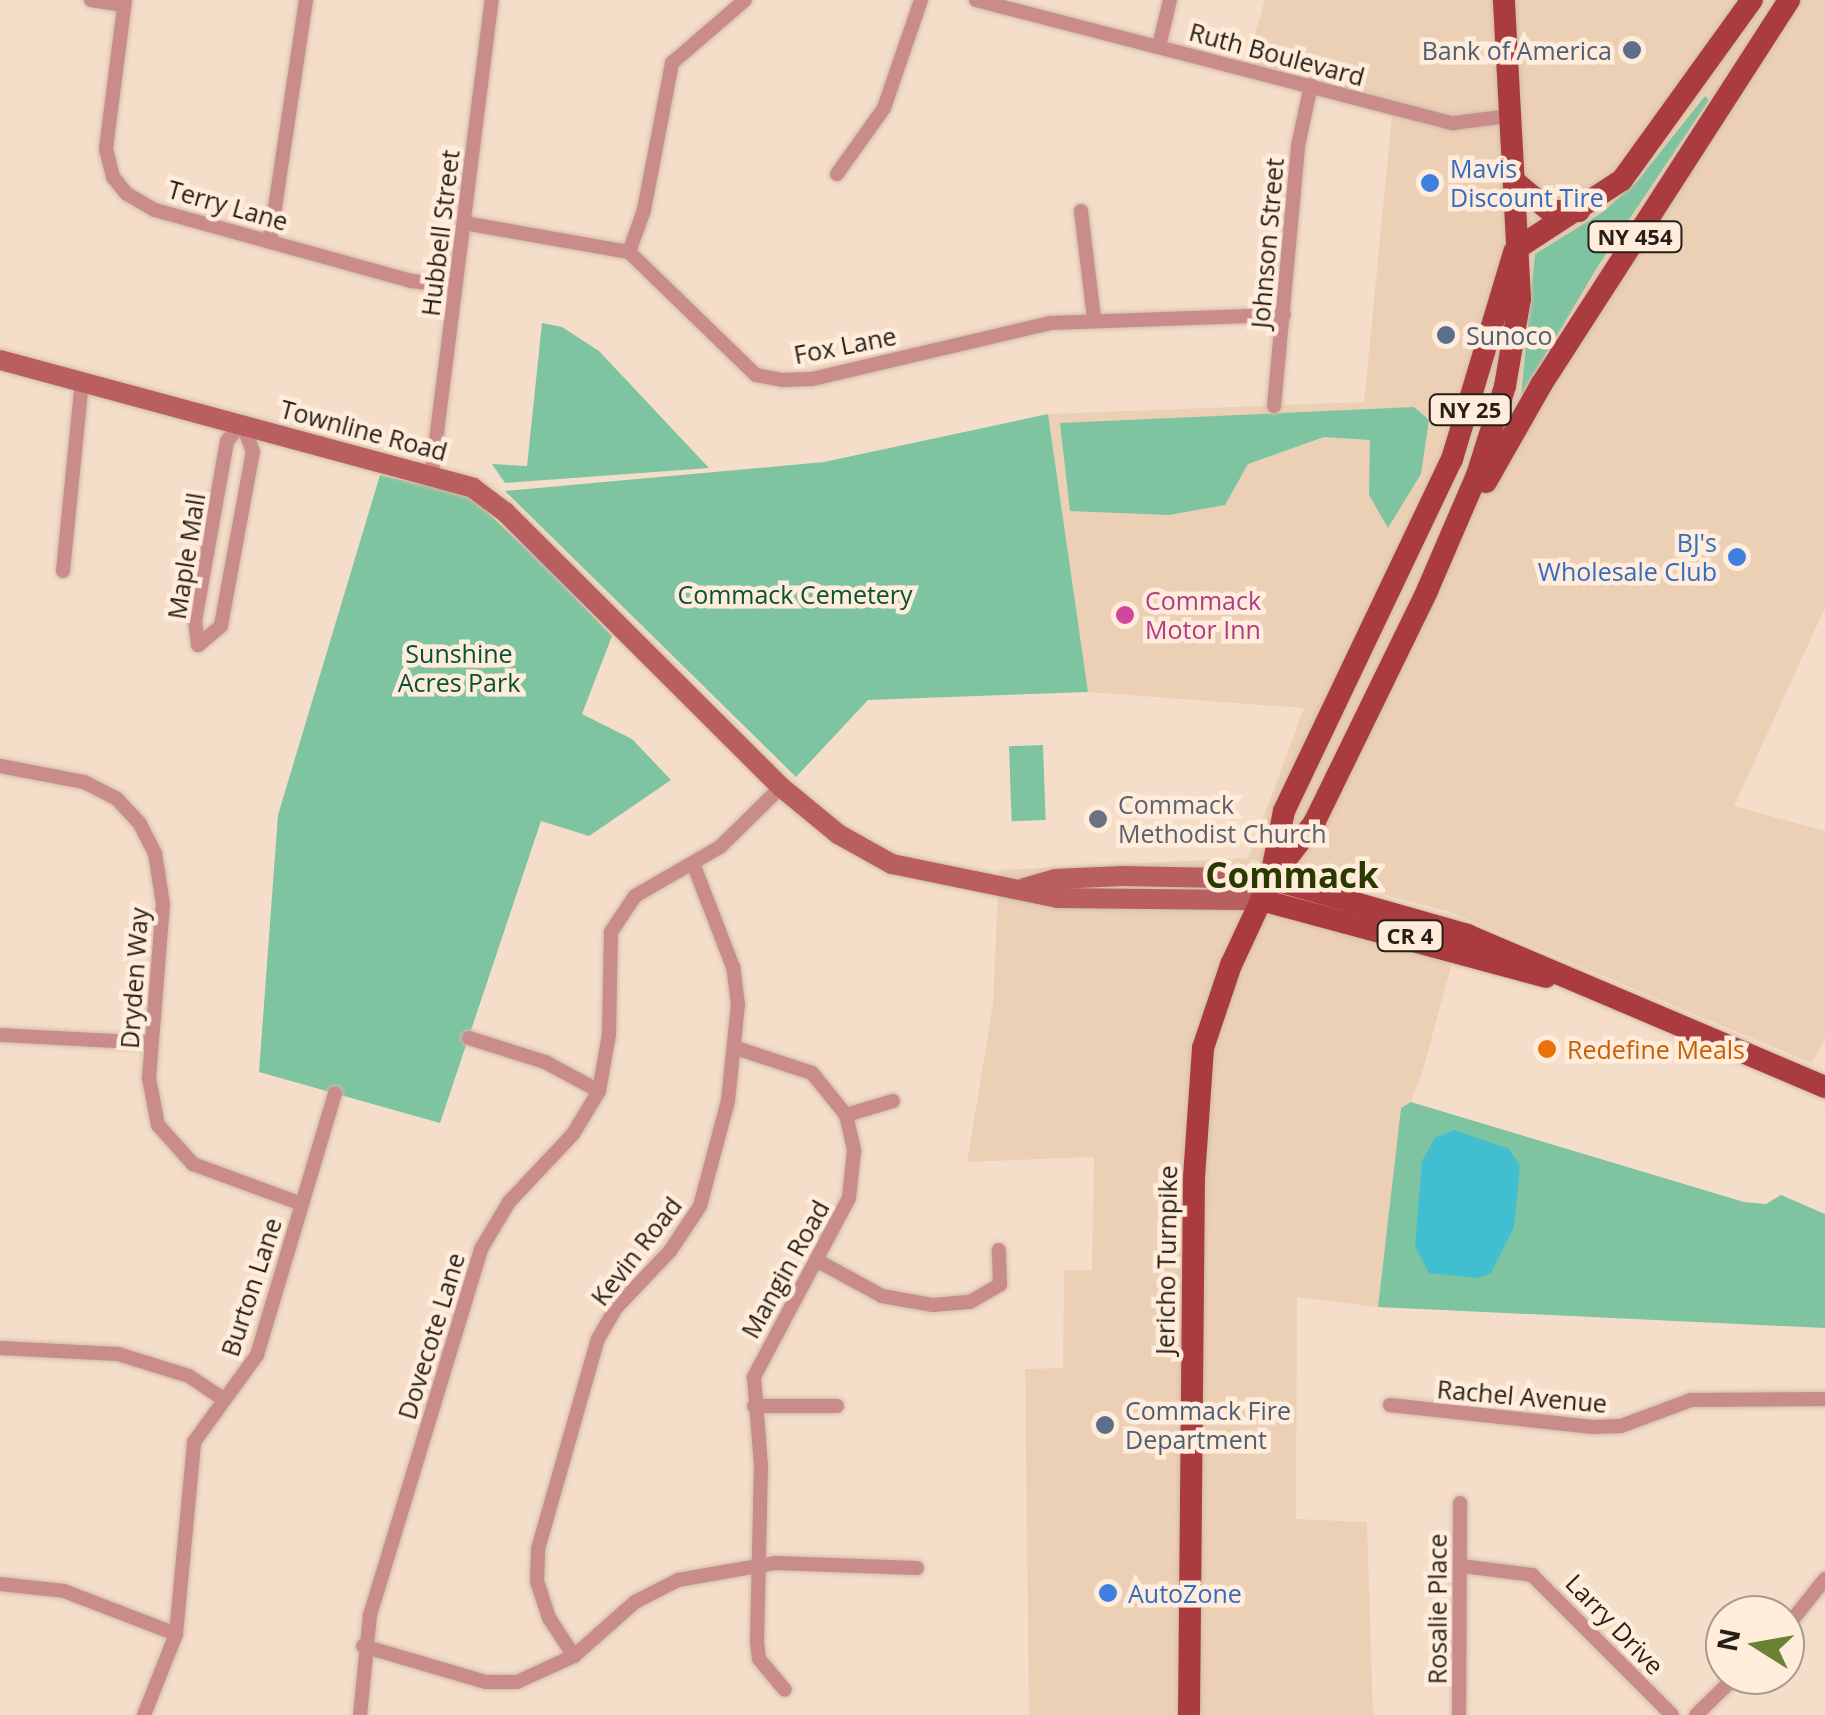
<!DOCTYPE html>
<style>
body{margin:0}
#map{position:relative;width:1825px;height:1715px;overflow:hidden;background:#f5dec9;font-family:"Open Sans",sans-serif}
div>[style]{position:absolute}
.built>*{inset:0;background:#ecd0b5}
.green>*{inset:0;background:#7ec4a0;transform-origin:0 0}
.water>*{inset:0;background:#41becf}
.roads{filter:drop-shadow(0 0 2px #d0bca9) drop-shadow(0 0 2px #d0bca9)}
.street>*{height:14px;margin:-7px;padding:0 7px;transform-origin:7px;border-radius:7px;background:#ca8c8a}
.secondary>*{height:20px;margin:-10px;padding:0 10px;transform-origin:10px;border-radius:10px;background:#b95f5f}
.primary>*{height:22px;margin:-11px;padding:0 11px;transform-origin:11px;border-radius:11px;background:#aa3c40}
.dots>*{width:28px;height:28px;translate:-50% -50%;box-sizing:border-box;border:5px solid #ffecdb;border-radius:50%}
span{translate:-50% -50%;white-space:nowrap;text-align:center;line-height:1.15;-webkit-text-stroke:9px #ffecdb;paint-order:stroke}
.shield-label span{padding:2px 8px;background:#ffecdb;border:2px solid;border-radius:8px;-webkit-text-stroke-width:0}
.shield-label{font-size:22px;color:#271f17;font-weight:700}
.service-label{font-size:25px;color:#4e5e75}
.right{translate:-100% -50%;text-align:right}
.left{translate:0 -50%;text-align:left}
.street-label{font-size:25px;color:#271f17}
.shop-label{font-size:25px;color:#366cbe}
.park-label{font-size:25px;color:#065236}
.hotel-label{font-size:25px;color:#b23c85}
.worship-label{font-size:25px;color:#5b616d}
.food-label{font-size:25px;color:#c56008}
.district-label{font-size:35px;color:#2a3900;font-weight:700}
.north{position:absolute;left:1705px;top:1595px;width:100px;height:100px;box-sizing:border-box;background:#ffecdb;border:2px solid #a99a8d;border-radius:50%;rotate:281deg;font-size:28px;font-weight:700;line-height:40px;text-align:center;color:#271f17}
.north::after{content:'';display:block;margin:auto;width:35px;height:45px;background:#698234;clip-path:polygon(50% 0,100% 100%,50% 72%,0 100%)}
</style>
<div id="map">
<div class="built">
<div style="clip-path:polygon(1265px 0,1825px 0,1825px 608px,1734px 806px,1825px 831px,1825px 1039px,1812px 1063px,1450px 912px,1249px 859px,1273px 902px,1453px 959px,1423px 1070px,1411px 1102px,1401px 1109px,1378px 1307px,1297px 1297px,1296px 1519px,1367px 1522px,1373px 1715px,1029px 1715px,1025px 1369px,1063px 1368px,1064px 1270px,1092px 1270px,1094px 1157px,967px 1162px,993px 1004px,999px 870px,1248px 858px,1304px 708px,1088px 692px,1048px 414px,1364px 402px,1392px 116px,1243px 75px)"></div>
</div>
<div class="green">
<div style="clip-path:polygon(1705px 96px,1709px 100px,1598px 266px,1521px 396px,1535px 254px,1603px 212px,1639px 179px)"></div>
<div style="clip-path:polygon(542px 323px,562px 327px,599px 351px,709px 468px,505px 483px,492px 464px,527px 466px)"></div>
<div style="clip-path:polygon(1414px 407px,1429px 420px,1421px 474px,1388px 528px,1369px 495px,1370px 440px,1324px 437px,1248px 464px,1225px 505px,1169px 515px,1070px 511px,1060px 423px)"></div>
<div style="clip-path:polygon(1048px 414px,1088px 692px,868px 700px,796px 777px,505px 491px,824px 462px)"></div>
<div style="clip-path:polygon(380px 475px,470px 496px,549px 570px,612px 636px,582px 714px,632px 739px,671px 780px,589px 836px,541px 821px,440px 1123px,259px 1072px,278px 815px)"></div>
<div style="left:1043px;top:745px;width:75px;height:34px;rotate:88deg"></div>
<div style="clip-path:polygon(1411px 1102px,1744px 1202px,1766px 1204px,1781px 1195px,1825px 1214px,1825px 1328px,1378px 1307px,1401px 1108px)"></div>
</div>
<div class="water">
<div style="clip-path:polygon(1454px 1130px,1509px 1149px,1520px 1166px,1514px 1227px,1491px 1273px,1477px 1278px,1429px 1273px,1415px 1246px,1422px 1161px,1435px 1138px)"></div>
</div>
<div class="roads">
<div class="street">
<div style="left:91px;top:0;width:33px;rotate:9deg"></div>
<div style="left:125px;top:0;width:150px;rotate:97.3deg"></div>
<div style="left:106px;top:149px;width:29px;rotate:76deg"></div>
<div style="left:113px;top:177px;width:22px;rotate:51deg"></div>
<div style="left:127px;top:194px;width:32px;rotate:30deg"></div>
<div style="left:155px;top:210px;width:266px;rotate:15.5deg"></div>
<div style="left:411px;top:281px;width:44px;rotate:6.5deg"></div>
<div style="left:976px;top:0;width:493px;rotate:14.5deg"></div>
<div style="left:1453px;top:123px;width:57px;rotate:-7deg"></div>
<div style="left:1159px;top:46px;width:47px;rotate:-76.6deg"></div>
<div style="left:837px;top:174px;width:81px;rotate:-54.5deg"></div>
<div style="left:884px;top:108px;width:114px;rotate:-71.1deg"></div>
<div style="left:1081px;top:211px;width:108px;rotate:83.1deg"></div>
<div style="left:464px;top:223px;width:168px;rotate:10deg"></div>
<div style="left:629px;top:252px;width:177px;rotate:44.1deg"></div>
<div style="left:756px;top:375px;width:26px;rotate:11deg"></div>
<div style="left:782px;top:380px;width:30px;rotate:-2deg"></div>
<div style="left:812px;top:379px;width:244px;rotate:-13.2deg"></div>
<div style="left:1050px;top:323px;width:234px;rotate:-2deg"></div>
<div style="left:270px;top:241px;width:244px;rotate:-81.5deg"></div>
<div style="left:629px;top:252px;width:45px;rotate:-70.3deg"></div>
<div style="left:644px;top:210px;width:150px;rotate:-79.2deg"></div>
<div style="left:672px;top:63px;width:96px;rotate:-40.8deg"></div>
<div style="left:1274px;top:406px;width:261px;rotate:-84.7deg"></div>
<div style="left:1298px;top:146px;width:62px;rotate:-78deg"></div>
<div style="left:242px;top:423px;width:30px;rotate:69deg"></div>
<div style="left:253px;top:451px;width:178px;rotate:100.4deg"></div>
<div style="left:221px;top:626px;width:30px;rotate:140deg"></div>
<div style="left:198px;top:645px;width:24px;rotate:-97deg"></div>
<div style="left:195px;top:621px;width:183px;rotate:-79.9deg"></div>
<div style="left:227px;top:441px;width:23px;rotate:-50deg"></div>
<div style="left:432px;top:472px;width:476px;rotate:-82.8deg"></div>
<div style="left:63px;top:571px;width:191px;rotate:-84.3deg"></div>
<div style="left:0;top:766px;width:86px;rotate:10.8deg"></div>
<div style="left:84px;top:782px;width:37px;rotate:27deg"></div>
<div style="left:117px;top:799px;width:34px;rotate:47deg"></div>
<div style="left:140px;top:824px;width:33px;rotate:63deg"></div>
<div style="left:155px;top:853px;width:52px;rotate:81.1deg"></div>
<div style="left:163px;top:904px;width:175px;rotate:94.6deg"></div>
<div style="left:149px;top:1078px;width:48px;rotate:79.2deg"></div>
<div style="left:158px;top:1125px;width:52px;rotate:48.1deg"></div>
<div style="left:193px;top:1164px;width:116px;rotate:20.2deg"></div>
<div style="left:0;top:1035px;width:151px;rotate:3deg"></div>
<div style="left:469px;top:1038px;width:80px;rotate:17.5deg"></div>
<div style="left:545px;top:1062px;width:61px;rotate:28.2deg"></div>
<div style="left:736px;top:1048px;width:80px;rotate:18.2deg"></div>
<div style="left:812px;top:1073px;width:54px;rotate:51deg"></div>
<div style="left:846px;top:1115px;width:37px;rotate:77deg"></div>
<div style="left:854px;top:1151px;width:47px;rotate:96.1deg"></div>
<div style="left:849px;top:1198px;width:203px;rotate:118deg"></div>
<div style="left:754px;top:1377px;width:88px;rotate:85.5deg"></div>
<div style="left:761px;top:1465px;width:177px;rotate:91.3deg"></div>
<div style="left:757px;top:1642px;width:17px;rotate:83deg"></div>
<div style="left:759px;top:1659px;width:40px;rotate:50deg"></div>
<div style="left:846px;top:1115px;width:49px;rotate:-16.6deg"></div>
<div style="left:816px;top:1260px;width:75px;rotate:28.6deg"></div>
<div style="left:882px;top:1296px;width:52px;rotate:10deg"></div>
<div style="left:933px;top:1305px;width:37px;rotate:-5deg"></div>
<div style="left:970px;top:1302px;width:34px;rotate:-30deg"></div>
<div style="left:1000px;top:1285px;width:35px;rotate:-92deg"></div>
<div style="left:0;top:1348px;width:118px;rotate:2.9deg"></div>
<div style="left:118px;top:1354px;width:74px;rotate:17.2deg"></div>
<div style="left:189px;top:1376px;width:40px;rotate:34deg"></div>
<div style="left:1390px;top:1405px;width:204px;rotate:6.2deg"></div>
<div style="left:1593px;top:1427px;width:28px;rotate:-2deg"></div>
<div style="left:1621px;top:1426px;width:75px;rotate:-20.4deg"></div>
<div style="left:1691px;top:1400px;width:134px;rotate:-0.4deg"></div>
<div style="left:754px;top:1406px;width:83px"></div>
<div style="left:1462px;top:1566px;width:71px;rotate:7.3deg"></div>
<div style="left:1532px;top:1575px;width:198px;rotate:45deg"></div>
<div style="left:0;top:1584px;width:64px;rotate:6.2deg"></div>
<div style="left:64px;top:1591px;width:120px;rotate:21deg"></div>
<div style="left:1785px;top:1629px;width:64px;rotate:-51.3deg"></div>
<div style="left:363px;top:1646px;width:128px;rotate:16.3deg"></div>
<div style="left:486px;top:1682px;width:31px"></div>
<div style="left:517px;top:1682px;width:63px;rotate:-24.5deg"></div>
<div style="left:574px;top:1656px;width:81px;rotate:-41.5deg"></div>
<div style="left:635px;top:1602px;width:48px;rotate:-27.1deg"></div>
<div style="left:678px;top:1580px;width:98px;rotate:-9.9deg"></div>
<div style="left:775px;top:1563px;width:142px;rotate:2deg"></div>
<div style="left:574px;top:1656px;width:45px;rotate:-123.3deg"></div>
<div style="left:549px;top:1618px;width:38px;rotate:-108deg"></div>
<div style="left:537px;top:1582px;width:33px;rotate:-88deg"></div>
<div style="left:538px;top:1549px;width:218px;rotate:-74.1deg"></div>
<div style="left:598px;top:1339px;width:34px;rotate:-60deg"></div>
<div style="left:615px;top:1309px;width:80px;rotate:-46.5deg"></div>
<div style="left:670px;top:1251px;width:54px;rotate:-56.3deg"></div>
<div style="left:700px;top:1206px;width:109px;rotate:-75.1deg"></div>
<div style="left:728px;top:1101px;width:97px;rotate:-84.1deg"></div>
<div style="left:738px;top:1005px;width:38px;rotate:-97deg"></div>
<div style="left:733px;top:967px;width:108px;rotate:-111.1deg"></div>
<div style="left:144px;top:1715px;width:87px;rotate:-68.4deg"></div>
<div style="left:176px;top:1634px;width:193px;rotate:-84.6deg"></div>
<div style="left:194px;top:1442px;width:107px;rotate:-54.1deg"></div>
<div style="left:257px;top:1355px;width:273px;rotate:-73.4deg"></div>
<div style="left:360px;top:1715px;width:100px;rotate:-84.3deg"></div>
<div style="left:370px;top:1615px;width:382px;rotate:-73.1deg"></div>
<div style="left:481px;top:1249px;width:55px;rotate:-59.2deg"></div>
<div style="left:509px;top:1202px;width:93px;rotate:-46.7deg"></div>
<div style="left:573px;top:1134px;width:50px;rotate:-58.8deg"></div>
<div style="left:599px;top:1091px;width:58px;rotate:-80deg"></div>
<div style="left:609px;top:1034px;width:102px;rotate:-88.9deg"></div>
<div style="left:611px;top:932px;width:43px;rotate:-56.3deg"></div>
<div style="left:635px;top:896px;width:98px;rotate:-30deg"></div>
<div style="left:720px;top:847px;width:86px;rotate:-44.5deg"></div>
<div style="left:1459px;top:1715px;width:212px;rotate:-89.7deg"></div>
<div style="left:1696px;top:1715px;width:57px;rotate:-44.3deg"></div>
</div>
<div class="secondary">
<div style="left:0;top:360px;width:490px;rotate:15.1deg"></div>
<div style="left:473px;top:488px;width:40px;rotate:37deg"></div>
<div style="left:505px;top:512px;width:390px;rotate:44.9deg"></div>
<div style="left:781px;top:787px;width:74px;rotate:39.5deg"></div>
<div style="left:838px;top:834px;width:62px;rotate:29.1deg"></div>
<div style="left:892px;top:864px;width:168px;rotate:11.6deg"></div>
<div style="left:1057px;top:898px;width:204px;rotate:0.6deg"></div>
<div style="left:1024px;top:888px;width:33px;rotate:-16deg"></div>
<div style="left:1056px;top:879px;width:67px;rotate:-2.6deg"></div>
<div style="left:1123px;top:876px;width:148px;rotate:1.2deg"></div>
</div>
<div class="primary">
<div style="left:1514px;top:181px;width:47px;rotate:39.8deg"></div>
<div style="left:1550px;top:211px;width:29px"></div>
<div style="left:1516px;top:249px;width:126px;rotate:-33.1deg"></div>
<div style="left:1622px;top:180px;width:222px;rotate:-54.2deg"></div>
<div style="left:1486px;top:482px;width:112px;rotate:-60.4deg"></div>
<div style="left:1541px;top:385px;width:458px;rotate:-57.2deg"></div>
<div style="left:1272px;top:871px;width:61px;rotate:-78.7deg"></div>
<div style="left:1284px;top:811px;width:390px;rotate:-64.5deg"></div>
<div style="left:1452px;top:459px;width:216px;rotate:-73.3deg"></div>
<div style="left:1271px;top:879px;width:204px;rotate:15.9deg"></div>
<div style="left:1467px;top:935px;width:389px;rotate:23deg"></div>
<div style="left:1261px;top:900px;width:295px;rotate:15.1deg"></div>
<div style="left:1189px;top:1715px;width:538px;rotate:-89.47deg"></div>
<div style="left:1194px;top:1177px;width:129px;rotate:-86deg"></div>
<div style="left:1203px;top:1048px;width:88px;rotate:-71.4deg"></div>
<div style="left:1231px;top:965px;width:95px;rotate:-65.1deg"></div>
<div style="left:1271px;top:879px;width:71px;rotate:-52.5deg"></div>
<div style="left:1314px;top:823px;width:258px;rotate:-64deg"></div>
<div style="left:1427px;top:591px;width:126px;rotate:-66.7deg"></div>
<div style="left:1477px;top:475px;width:93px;rotate:-72.5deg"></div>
<div style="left:1505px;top:386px;width:89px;rotate:-80.3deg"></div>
<div style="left:1520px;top:298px;width:298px;rotate:-93.1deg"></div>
</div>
</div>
<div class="dots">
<div style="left:1632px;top:50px;background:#5c6f8a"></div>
<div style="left:1430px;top:183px;background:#3f7fe0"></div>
<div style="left:1446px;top:335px;background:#5c6f8a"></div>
<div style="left:1737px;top:557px;background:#3f7fe0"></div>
<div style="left:1125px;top:615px;background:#d1479c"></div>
<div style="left:1098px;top:819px;background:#6b7280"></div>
<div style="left:1547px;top:1049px;background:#e8710a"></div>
<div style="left:1105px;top:1425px;background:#5c6f8a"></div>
<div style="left:1108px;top:1593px;background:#3f7fe0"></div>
</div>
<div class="shield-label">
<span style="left:1635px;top:237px">NY 454</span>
<span style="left:1470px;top:410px">NY 25</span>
<span style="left:1410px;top:936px">CR 4</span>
</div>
<div class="service-label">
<span class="right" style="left:1612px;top:50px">Bank of America</span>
<span class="left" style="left:1466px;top:335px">Sunoco</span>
<span class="left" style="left:1125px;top:1425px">Commack Fire<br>Department</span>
</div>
<div class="street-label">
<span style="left:1277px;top:54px;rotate:15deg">Ruth Boulevard</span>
<span style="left:228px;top:205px;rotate:16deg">Terry Lane</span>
<span style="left:440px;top:233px;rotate:-83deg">Hubbell Street</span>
<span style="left:1267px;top:243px;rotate:-85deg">Johnson Street</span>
<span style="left:845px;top:345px;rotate:-11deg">Fox Lane</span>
<span style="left:364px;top:430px;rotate:15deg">Townline Road</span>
<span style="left:186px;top:556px;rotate:-81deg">Maple Mall</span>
<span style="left:134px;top:978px;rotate:-86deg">Dryden Way</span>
<span style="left:636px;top:1251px;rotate:-52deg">Kevin Road</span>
<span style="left:1166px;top:1260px;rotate:-89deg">Jericho Turnpike</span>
<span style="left:785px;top:1269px;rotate:-61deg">Mangin Road</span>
<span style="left:251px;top:1287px;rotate:-72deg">Burton Lane</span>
<span style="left:431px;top:1336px;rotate:-73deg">Dovecote Lane</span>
<span style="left:1522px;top:1396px;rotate:5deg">Rachel Avenue</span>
<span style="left:1437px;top:1609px;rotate:-90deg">Rosalie Place</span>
<span style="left:1615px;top:1624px;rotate:46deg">Larry Drive</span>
</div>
<div class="shop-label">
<span class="left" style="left:1450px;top:183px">Mavis<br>Discount Tire</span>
<span class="right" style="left:1717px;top:557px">BJ's<br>Wholesale Club</span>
<span class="left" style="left:1128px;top:1593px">AutoZone</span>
</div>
<div class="park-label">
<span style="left:795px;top:594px">Commack Cemetery</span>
<span style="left:459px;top:668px">Sunshine<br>Acres Park</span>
</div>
<div class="hotel-label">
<span class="left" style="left:1145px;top:615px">Commack<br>Motor Inn</span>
</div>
<div class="worship-label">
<span class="left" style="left:1118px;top:819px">Commack<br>Methodist Church</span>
</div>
<div class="food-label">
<span class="left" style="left:1567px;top:1049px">Redefine Meals</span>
</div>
<div class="district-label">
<span style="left:1292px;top:875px">Commack</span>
</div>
<div class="north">N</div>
</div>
